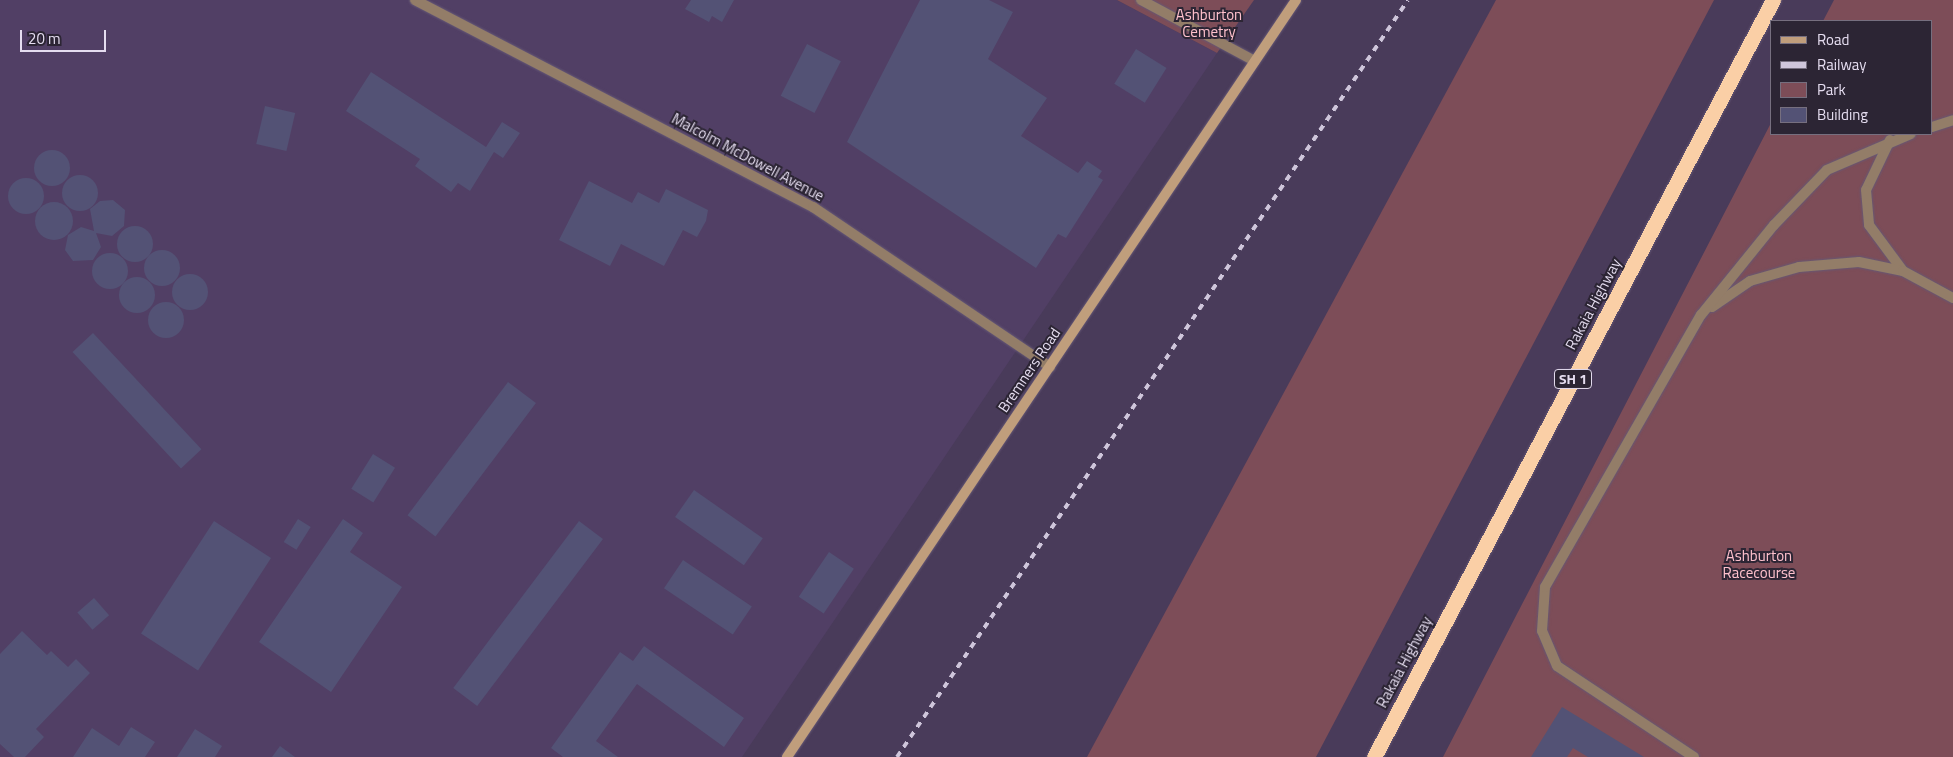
<!DOCTYPE html>
<style>
body{margin:0}
#map{position:relative;width:1953px;height:757px;overflow:hidden;background:#493b5a;font-family:"Titillium Web",sans-serif}
div>[style]{position:absolute}
.built>*{inset:0;background:#513f65}
.green>*{inset:0;background:#7d4d58}
.building>*{inset:0;background:#535275;transform-origin:0 0}
.round{border-radius:50%}
.roads{filter:drop-shadow(0 0 1px #655875) drop-shadow(0 0 1px #655875)}
.lane>*{height:10px;margin:-5px;padding:0 5px;transform-origin:5px;border-radius:5px;background:#937d68}
.street>*{height:10px;margin:-5px;padding:0 5px;transform-origin:5px;border-radius:5px;background:#937d68}
.secondary>*{height:10px;margin:-5px;padding:0 5px;transform-origin:5px;border-radius:5px;background:#c09e7c}
.highway>*{height:15px;margin:-7.5px;padding:0 7.5px;transform-origin:7.5px;border-radius:7.5px;background:#facfa6}
.rail>*{height:4px;margin-top:-2px;transform-origin:0;background:repeating-linear-gradient(90deg,#cfc6db 0 6px,transparent 0 12px)}
span{translate:-50% -50%;white-space:nowrap;text-align:center;line-height:1.15;-webkit-text-stroke:4px #2c2534;paint-order:stroke}
.shield-label span{padding:1px 4px;background:#2c2534;border:1px solid;border-radius:4px;-webkit-text-stroke-width:0}
.shield-label{font-size:14px;color:#e5ddf0;font-weight:700}
.park-label{font-size:15px;color:#ffc1cd}
.street-label{font-size:15px;color:#e5ddf0}
.legend{position:absolute;left:1770px;top:20px;width:162px;height:115px;box-sizing:border-box;background:#2c2534;border:1px solid #766f7f;margin:0;padding:6px 9px;list-style:none;font-size:15px;color:#e5ddf0}
.legend li{display:flex;align-items:center;gap:10px;height:25px}
.legend b{width:25px;border:1px solid #766f7f}
.scale{position:absolute;left:20px;top:30px;width:86px;height:22px;box-sizing:border-box;border:2px solid #e5ddf0;border-top:0;padding-left:6px;font-size:15px;line-height:18px;white-space:nowrap;color:#e5ddf0;-webkit-text-stroke:4px #2c2534;paint-order:stroke}
</style>
<div id="map">
<div class="built">
<div style="clip-path:polygon(0 0,1117px 0,1217px 53px,742px 757px,0 757px)"></div>
</div>
<div class="green">
<div style="clip-path:polygon(1117px 0,1254px 0,1217px 53px)"></div>
<div style="clip-path:polygon(1496px 0,1714px 0,1316px 757px,1087px 757px)"></div>
<div style="clip-path:polygon(1834px 0,1953px 0,1953px 757px,1443px 757px,1772px 121px,1772px 134px,1932px 134px,1932px 21px,1823px 21px)"></div>
</div>
<div class="building">
<div style="clip-path:polygon(691px 0,734px 0,722px 22px,712px 16px,709px 22px,685px 9px)"></div>
<div style="clip-path:polygon(920px 0,989px 0,1013px 12px,988px 59px,1047px 98px,1021px 136px,1078px 173px,1087px 161px,1102px 171px,1098px 177px,1103px 180px,1066px 238px,1058px 234px,1036px 268px,847px 142px)"></div>
<div style="left:807px;top:44px;width:38px;height:58px;rotate:27deg"></div>
<div style="left:1136px;top:49px;width:36px;height:41px;rotate:32deg"></div>
<div style="clip-path:polygon(371px 72px,486px 147px,502px 122px,520px 133px,503px 158px,494px 152px,470px 191px,458px 183px,451px 192px,415px 166px,420px 159px,346px 111px)"></div>
<div style="left:265px;top:106px;width:31px;height:39px;rotate:13deg"></div>
<div class="round" style="left:34px;top:150px;width:36px;height:36px"></div>
<div class="round" style="left:62px;top:175px;width:36px;height:36px"></div>
<div class="round" style="left:8px;top:178px;width:36px;height:36px"></div>
<div style="clip-path:polygon(589px 181px,632px 203px,638px 192px,659px 203px,666px 189px,708px 210px,706px 221px,697px 237px,683px 230px,664px 266px,621px 244px,610px 266px,559px 240px)"></div>
<div style="clip-path:polygon(113px 200px,125px 210px,124px 226px,112px 236px,96px 233px,101px 247px,93px 260px,73px 261px,65px 250px,68px 235px,81px 227px,94px 231px,90px 209px,100px 201px)"></div>
<div class="round" style="left:35px;top:202px;width:38px;height:38px"></div>
<div class="round" style="left:117px;top:226px;width:36px;height:36px"></div>
<div class="round" style="left:144px;top:250px;width:36px;height:36px"></div>
<div class="round" style="left:92px;top:253px;width:36px;height:36px"></div>
<div class="round" style="left:172px;top:274px;width:36px;height:36px"></div>
<div class="round" style="left:119px;top:277px;width:36px;height:36px"></div>
<div class="round" style="left:148px;top:302px;width:36px;height:36px"></div>
<div style="left:93px;top:333px;width:159px;height:28px;rotate:47deg"></div>
<div style="left:508px;top:382px;width:35px;height:167px;rotate:37deg"></div>
<div style="left:373px;top:454px;width:26px;height:41px;rotate:32deg"></div>
<div style="left:694px;top:490px;width:84px;height:33px;rotate:35deg"></div>
<div style="left:298px;top:519px;width:15px;height:27px;rotate:32deg"></div>
<div style="clip-path:polygon(343px 519px,363px 533px,350px 552px,402px 587px,331px 692px,259px 642px)"></div>
<div style="left:214px;top:521px;width:68px;height:134px;rotate:33deg"></div>
<div style="left:579px;top:521px;width:30px;height:209px;rotate:37deg"></div>
<div style="left:829px;top:552px;width:30px;height:54px;rotate:34deg"></div>
<div style="left:683px;top:560px;width:83px;height:34px;rotate:34deg"></div>
<div style="left:94px;top:598px;width:23px;height:22px;rotate:49deg"></div>
<div style="clip-path:polygon(22px 631px,47px 655px,51px 651px,68px 667px,76px 659px,90px 673px,36px 729px,44px 737px,25px 757px,14px 757px,0 744px,0 654px)"></div>
<div style="clip-path:polygon(644px 646px,744px 718px,724px 747px,637px 684px,596px 741px,618px 757px,563px 757px,551px 748px,620px 652px,633px 661px)"></div>
<div style="clip-path:polygon(1562px 707px,1644px 757px,1588px 757px,1573px 748px,1567px 757px,1531px 757px)"></div>
<div style="clip-path:polygon(131px 727px,155px 742px,145px 757px,73px 757px,92px 728px,119px 746px)"></div>
<div style="clip-path:polygon(195px 729px,222px 746px,215px 757px,177px 757px)"></div>
<div style="clip-path:polygon(280px 746px,295px 757px,272px 757px)"></div>
</div>
<div class="roads">
<div class="lane">
<div style="left:1141px;top:0;width:129px;rotate:28.2deg"></div>
<div style="left:1932px;top:127px;width:22px;rotate:-18deg"></div>
<div style="left:1890px;top:140px;width:55px;rotate:115.6deg"></div>
<div style="left:1866px;top:190px;width:35px;rotate:85deg"></div>
<div style="left:1869px;top:225px;width:57px;rotate:53.5deg"></div>
<div style="left:1712px;top:307px;width:46px;rotate:-34.4deg"></div>
<div style="left:1750px;top:281px;width:51px;rotate:-15.9deg"></div>
<div style="left:1799px;top:267px;width:60px;rotate:-4.8deg"></div>
<div style="left:1859px;top:262px;width:45px;rotate:11.6deg"></div>
<div style="left:1903px;top:271px;width:57px;rotate:28.4deg"></div>
<div style="left:1694px;top:757px;width:164px;rotate:-146.4deg"></div>
<div style="left:1557px;top:666px;width:38px;rotate:-113deg"></div>
<div style="left:1542px;top:631px;width:44px;rotate:-86.1deg"></div>
<div style="left:1545px;top:587px;width:314px;rotate:-60.2deg"></div>
<div style="left:1701px;top:315px;width:116px;rotate:-51deg"></div>
<div style="left:1774px;top:225px;width:76px;rotate:-46.1deg"></div>
<div style="left:1827px;top:170px;width:91px;rotate:-23.2deg"></div>
</div>
<div class="street">
<div style="left:415px;top:0;width:449px;rotate:27.5deg"></div>
<div style="left:813px;top:207px;width:286px;rotate:34deg"></div>
</div>
<div class="secondary">
<div style="left:787px;top:757px;width:912px;rotate:-56.08deg"></div>
</div>
<div class="highway">
<div style="left:1374px;top:757px;width:856px;rotate:-62.21deg"></div>
</div>
</div>
<div class="rail">
<div style="left:897px;top:757px;width:913px;rotate:-55.98deg"></div>
</div>
<div class="shield-label">
<span style="left:1573px;top:379px">SH 1</span>
</div>
<div class="park-label">
<span style="left:1209px;top:23px">Ashburton<br>Cemetry</span>
<span style="left:1759px;top:564px">Ashburton<br>Racecourse</span>
</div>
<div class="street-label">
<span style="left:748px;top:157px;rotate:28deg">Malcolm McDowell Avenue</span>
<span style="left:1593px;top:304px;rotate:-62deg">Rakaia Highway</span>
<span style="left:1029px;top:370px;rotate:-56deg">Bremners Road</span>
<span style="left:1404px;top:662px;rotate:-62deg">Rakaia Highway</span>
</div>
<ul class="legend">
<li><b style="height:6px;background:#c09e7c"></b>Road</li>
<li><b style="height:6px;background:#cfc6db"></b>Railway</li>
<li><b style="height:14px;background:#7d4d58"></b>Park</li>
<li><b style="height:14px;background:#535275"></b>Building</li>
</ul>
<div class="scale">20 m</div>
</div>
